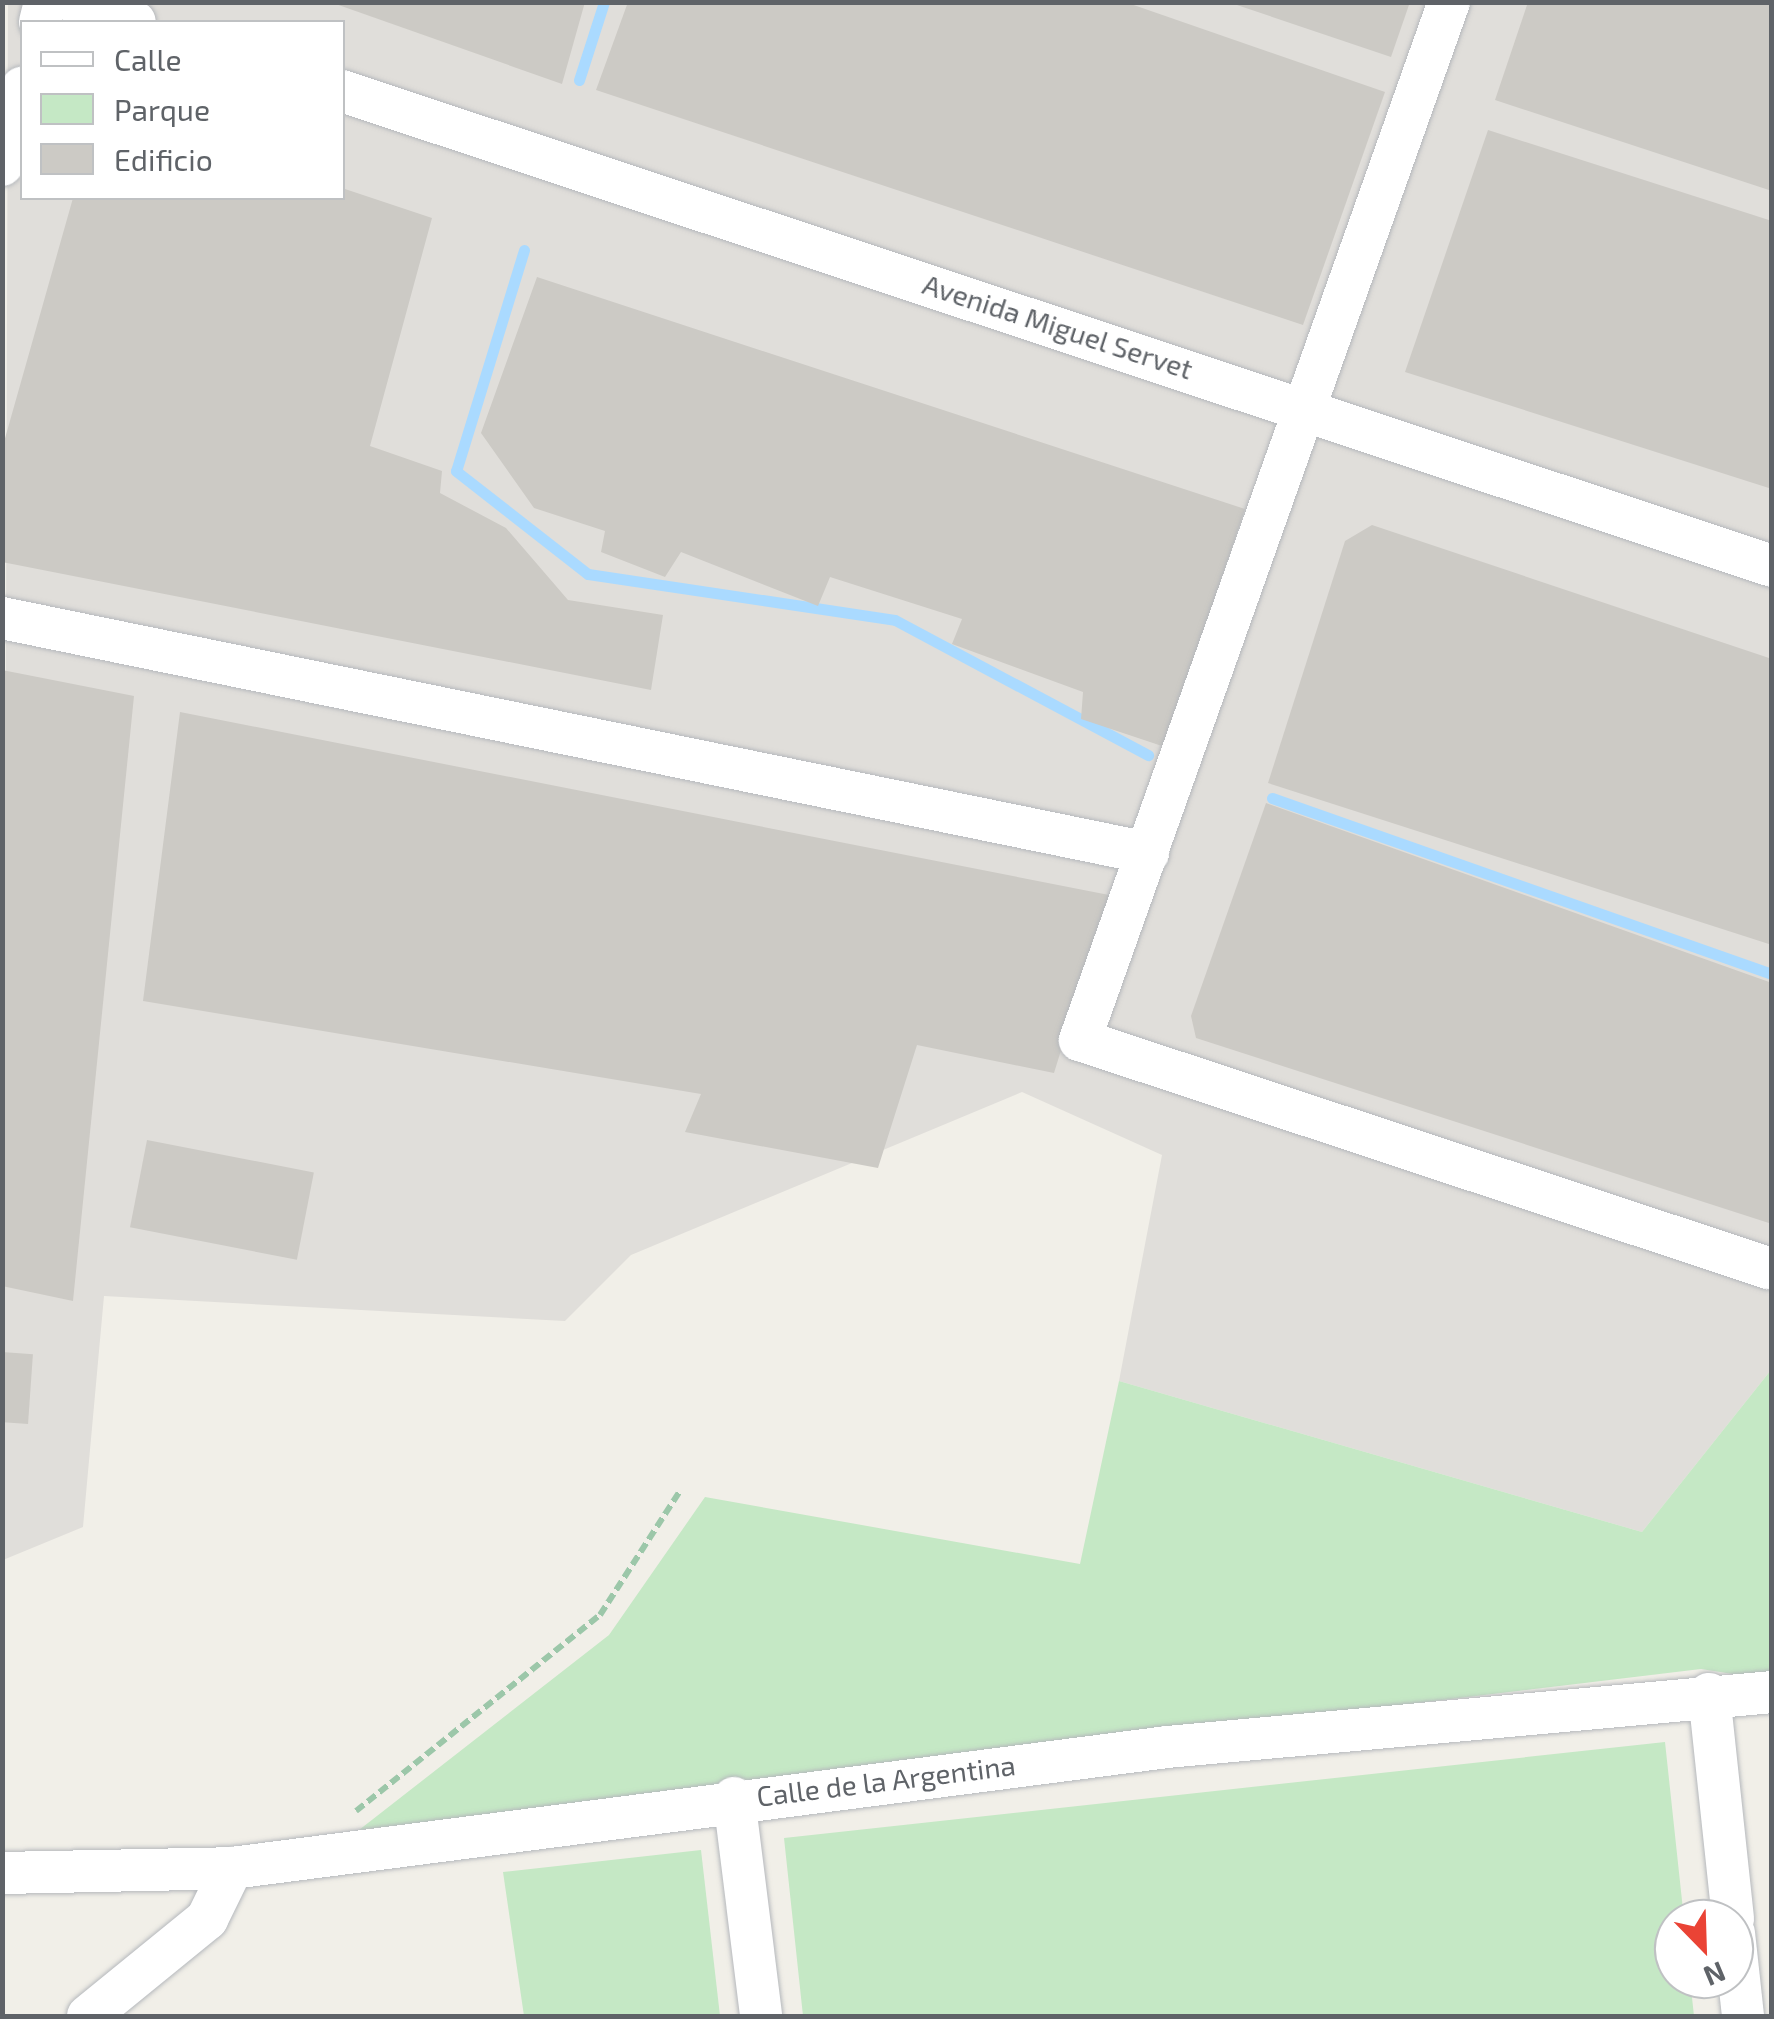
<!DOCTYPE html>
<style>
body{margin:0}
#map{position:relative;width:1774px;height:2019px;overflow:hidden;background:#f1efe8;font-family:"Exo 2",sans-serif}
div>[style]{position:absolute}
.industrial>*{inset:0;background:#e0deda}
.green>*{inset:0;background:#c5e8c5}
.stream>*{height:11px;margin:-5.5px;padding:0 5.5px;transform-origin:5.5px;border-radius:5.5px;background:#aadaff}
.building>*{inset:0;background:#cccac5;transform-origin:0 0}
.path>*{height:6px;margin-top:-3px;transform-origin:0;background:repeating-linear-gradient(90deg,#9cc7a9 0 10px,transparent 0 15px)}
.roads{filter:drop-shadow(0 0 2px #b5b8bc) drop-shadow(0 0 2px #b5b8bc)}
.minor>*{height:42px;margin:-21px;padding:0 21px;transform-origin:21px;border-radius:21px;background:#fff}
span{translate:-50% -50%;white-space:nowrap;text-align:center;line-height:1.15;-webkit-text-stroke:9px #fff;paint-order:stroke}
.street-label{font-size:28px;color:#5f6368}
.frame{position:absolute;inset:0;border:5px solid #5f6368;pointer-events:none}
.legend{position:absolute;left:20px;top:20px;width:325px;height:180px;box-sizing:border-box;background:#fff;border:2px solid #bfc1c3;margin:0;padding:12px 18px;list-style:none;font-size:30px;color:#5f6368}
.legend li{display:flex;align-items:center;gap:20px;height:50px}
.legend b{width:50px;border:2px solid #bfc1c3}
.north{position:absolute;left:1654px;top:1899px;width:100px;height:100px;box-sizing:border-box;background:#fff;border:2px solid #bfc1c3;border-radius:50%;rotate:157deg;font-size:28px;font-weight:700;line-height:40px;text-align:center;color:#5f6368}
.north::after{content:'';display:block;margin:auto;width:35px;height:45px;background:#ea4335;clip-path:polygon(50% 0,100% 100%,50% 72%,0 100%)}
</style>
<div id="map">
<div class="industrial">
<div style="clip-path:polygon(evenodd,8px 3px,1771px 3px,1771px 1370px,1642px 1532px,1119px 1381px,1162px 1155px,1022px 1092px,631px 1255px,565px 1321px,104px 1296px,83px 1527px,3px 1560px,8px 3px,22px 22px,342px 22px,342px 198px,22px 198px,22px 22px)"></div>
</div>
<div class="green">
<div style="clip-path:polygon(1771px 1370px,1771px 1680px,1701px 1669px,359px 1830px,609px 1635px,705px 1497px,1080px 1564px,1119px 1381px,1642px 1532px)"></div>
<div style="clip-path:polygon(1665px 1742px,1684px 1919px,1674px 1919px,1674px 1979px,1690px 1979px,1694px 2016px,803px 2016px,784px 1838px)"></div>
<div style="clip-path:polygon(701px 1850px,720px 2016px,524px 2016px,503px 1872px)"></div>
</div>
<div class="stream">
<div style="left:579px;top:80px;width:82px;rotate:-72.2deg"></div>
<div style="left:524px;top:250px;width:231px;rotate:107.1deg"></div>
<div style="left:456px;top:471px;width:167px;rotate:38deg"></div>
<div style="left:588px;top:574px;width:310px;rotate:8.5deg"></div>
<div style="left:895px;top:620px;width:287px;rotate:28.1deg"></div>
<div style="left:1272px;top:798px;width:530px;rotate:19.39deg"></div>
</div>
<div class="building">
<div style="clip-path:polygon(330px 2px,585px 2px,562px 84px)"></div>
<div style="clip-path:polygon(628px 2px,1125px 2px,1385px 92px,1303px 325px,596px 90px)"></div>
<div style="clip-path:polygon(1228px 2px,1410px 2px,1391px 57px)"></div>
<div style="clip-path:polygon(1528px 2px,1772px 2px,1772px 191px,1495px 100px)"></div>
<div style="clip-path:polygon(1488px 130px,1772px 221px,1772px 489px,1405px 372px)"></div>
<div style="clip-path:polygon(342px 188px,432px 218px,370px 446px,442px 471px,440px 493px,506px 528px,568px 600px,663px 615px,651px 690px,2px 562px,2px 449px,73px 198px,342px 198px)"></div>
<div style="clip-path:polygon(537px 277px,1245px 509px,1165px 747px,1081px 719px,1083px 692px,952px 644px,962px 619px,830px 577px,818px 606px,681px 552px,665px 577px,601px 552px,605px 531px,534px 508px,481px 433px)"></div>
<div style="clip-path:polygon(1372px 525px,1772px 659px,1772px 945px,1268px 783px,1345px 541px)"></div>
<div style="clip-path:polygon(2px 670px,134px 696px,73px 1301px,2px 1286px)"></div>
<div style="clip-path:polygon(180px 712px,1109px 895px,1054px 1073px,917px 1045px,878px 1168px,685px 1132px,701px 1094px,143px 1001px)"></div>
<div style="clip-path:polygon(1266px 803px,1772px 983px,1772px 1224px,1196px 1038px,1191px 1016px)"></div>
<div style="left:147px;top:1140px;width:170px;height:89px;rotate:11deg"></div>
<div style="left:2px;top:1352px;width:31px;height:70px;rotate:4deg"></div>
</div>
<div class="path">
<div style="left:356px;top:1811px;width:313px;rotate:-38.8deg"></div>
<div style="left:600px;top:1615px;width:148px;rotate:-57.2deg"></div>
</div>
<div class="roads">
<div class="minor">
<div style="left:74px;top:2px;width:64px;rotate:18.2deg"></div>
<div style="left:1449px;top:2px;width:1102px;rotate:109.57deg"></div>
<div style="left:1080px;top:1040px;width:725px;rotate:18.33deg"></div>
<div style="left:40px;top:22px;width:21px;rotate:-76deg"></div>
<div style="left:342px;top:91px;width:1507px;rotate:18.37deg"></div>
<div style="left:2px;top:165px;width:80px;rotate:-75.4deg"></div>
<div style="left:2px;top:618px;width:1170px;rotate:11.59deg"></div>
<div style="left:1709px;top:1694px;width:226px;rotate:83.9deg"></div>
<div style="left:734px;top:1798px;width:220px;rotate:82.9deg"></div>
<div style="left:2px;top:1873px;width:230px;rotate:-1.2deg"></div>
<div style="left:232px;top:1868px;width:943px;rotate:-7.37deg"></div>
<div style="left:1167px;top:1747px;width:607px;rotate:-5.19deg"></div>
<div style="left:1734px;top:1933px;width:83px;rotate:83.8deg"></div>
<div style="left:88px;top:2016px;width:154px;rotate:-39.2deg"></div>
<div style="left:207px;top:1919px;width:57px;rotate:-63.9deg"></div>
</div>
</div>
<div class="street-label">
<span style="left:1058px;top:326px;rotate:18deg">Avenida Miguel Servet</span>
<span style="left:886px;top:1780px;rotate:-7deg">Calle de la Argentina</span>
</div>
<div class="frame"></div>
<ul class="legend">
<li><b style="height:12px;background:#fff"></b>Calle</li>
<li><b style="height:28px;background:#c5e8c5"></b>Parque</li>
<li><b style="height:28px;background:#cccac5"></b>Edificio</li>
</ul>
<div class="north">N</div>
</div>
